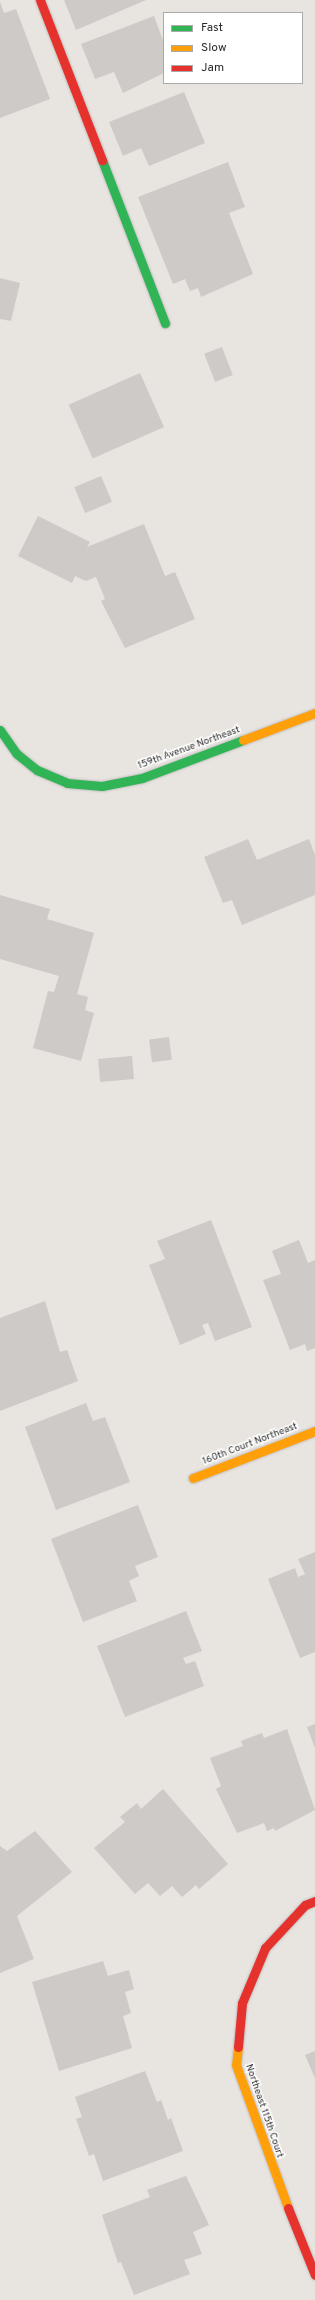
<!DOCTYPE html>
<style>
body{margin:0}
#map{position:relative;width:315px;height:2300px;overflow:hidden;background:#e8e4e0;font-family:Overpass,sans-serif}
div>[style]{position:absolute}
.building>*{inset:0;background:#cdcac7;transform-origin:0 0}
.roads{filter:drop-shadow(0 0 1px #c2c0c1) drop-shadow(0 0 1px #c2c0c1)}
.fast>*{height:9px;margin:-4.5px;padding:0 4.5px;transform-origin:4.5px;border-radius:4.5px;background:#30b455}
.slow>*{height:9px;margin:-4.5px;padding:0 4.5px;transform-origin:4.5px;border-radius:4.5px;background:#ff9f0a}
.jam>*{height:9px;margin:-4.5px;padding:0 4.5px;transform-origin:4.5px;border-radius:4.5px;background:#e5322d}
span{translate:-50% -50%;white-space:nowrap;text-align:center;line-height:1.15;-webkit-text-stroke:3px #fff;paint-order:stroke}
.street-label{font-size:10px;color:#2a2a2a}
.legend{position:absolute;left:163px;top:12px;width:140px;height:72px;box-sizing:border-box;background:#fff;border:1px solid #aaa;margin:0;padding:5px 7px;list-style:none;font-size:12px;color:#2a2a2a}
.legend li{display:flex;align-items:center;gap:8px;height:20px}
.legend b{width:20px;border:1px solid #aaa}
</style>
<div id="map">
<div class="building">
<div style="clip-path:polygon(64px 0,146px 0,76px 30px)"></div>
<div style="clip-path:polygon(0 2px,4px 13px,16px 9px,50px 99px,0 118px)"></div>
<div style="clip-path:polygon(154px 16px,164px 43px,164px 73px,123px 93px,114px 72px,95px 79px,81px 44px)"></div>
<div style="clip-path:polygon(184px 92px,205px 143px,149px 166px,141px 148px,123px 156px,109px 122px)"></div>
<div style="clip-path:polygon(228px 162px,245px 207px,229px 213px,253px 274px,201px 297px,198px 288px,190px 291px,185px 279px,173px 284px,138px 197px)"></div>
<div style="clip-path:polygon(0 278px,20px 283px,11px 321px,0 319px)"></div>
<div style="left:222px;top:347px;width:30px;height:19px;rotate:69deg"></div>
<div style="left:140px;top:373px;width:59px;height:78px;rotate:66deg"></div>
<div style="left:101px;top:476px;width:28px;height:29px;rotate:67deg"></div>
<div style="clip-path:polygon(38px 516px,90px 542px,87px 547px,144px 524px,165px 576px,175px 572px,195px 619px,125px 648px,101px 601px,105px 599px,96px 577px,86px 581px,75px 576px,72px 583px,18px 556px)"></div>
<div style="clip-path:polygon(248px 839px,257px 860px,309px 839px,315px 855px,315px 895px,242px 925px,232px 900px,223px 903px,204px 857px)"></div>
<div style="clip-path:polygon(0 895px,50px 909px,47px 919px,94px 933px,77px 994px,88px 997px,85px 1010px,94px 1013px,81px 1061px,33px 1048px,48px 991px,54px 992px,59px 976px,0 959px)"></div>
<div style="left:169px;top:1037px;width:23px;height:20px;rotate:83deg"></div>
<div style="left:132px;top:1056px;width:23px;height:34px;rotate:85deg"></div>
<div style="clip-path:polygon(211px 1220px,252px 1327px,215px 1341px,208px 1323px,202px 1325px,206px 1334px,180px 1345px,149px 1265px,165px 1259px,157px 1241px)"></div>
<div style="clip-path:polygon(299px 1240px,308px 1263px,315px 1260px,315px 1348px,307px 1351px,305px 1344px,290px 1350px,263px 1280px,281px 1274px,272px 1251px)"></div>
<div style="clip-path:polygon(45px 1301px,60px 1352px,67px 1350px,78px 1381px,0 1411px,0 1318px)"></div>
<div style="clip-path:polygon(86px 1403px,93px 1421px,105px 1417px,130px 1482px,56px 1510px,25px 1427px)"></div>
<div style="clip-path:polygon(138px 1505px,158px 1557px,135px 1566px,139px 1576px,129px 1581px,137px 1601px,83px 1622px,51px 1539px)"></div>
<div style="clip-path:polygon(315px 1552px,315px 1652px,300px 1658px,268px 1579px,295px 1568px,298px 1577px,305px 1574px,298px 1559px)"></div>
<div style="clip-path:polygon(186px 1611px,202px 1651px,183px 1658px,186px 1664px,195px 1661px,204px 1686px,125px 1717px,97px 1646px)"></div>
<div style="clip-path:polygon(315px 1724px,315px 1748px,307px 1727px)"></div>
<div style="clip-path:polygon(287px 1729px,315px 1810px,275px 1831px,274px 1828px,267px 1831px,264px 1823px,237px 1833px,216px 1789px,221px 1786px,210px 1758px,243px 1746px,241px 1741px,262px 1733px,264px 1738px)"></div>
<div style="clip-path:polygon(163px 1789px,228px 1864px,199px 1889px,196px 1885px,182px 1897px,172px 1886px,160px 1896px,148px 1883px,135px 1894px,94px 1848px,125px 1822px,120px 1817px,137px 1803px,141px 1809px)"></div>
<div style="clip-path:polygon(35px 1831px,72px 1872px,17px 1916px,34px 1959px,0 1973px,0 1846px,7px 1851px)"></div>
<div style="clip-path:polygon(103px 1961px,108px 1976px,129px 1970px,134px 1989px,125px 1992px,131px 2013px,123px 2016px,132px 2048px,59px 2071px,32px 1982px)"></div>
<div style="clip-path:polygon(315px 2051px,315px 2078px,305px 2055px)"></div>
<div style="clip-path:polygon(145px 2071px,157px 2102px,161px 2100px,168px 2120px,171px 2118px,183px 2151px,103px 2181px,94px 2154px,89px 2156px,76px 2119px,82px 2117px,75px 2097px)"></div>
<div style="clip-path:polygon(186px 2176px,209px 2225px,193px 2232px,202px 2254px,184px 2260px,190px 2274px,134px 2295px,121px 2262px,118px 2263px,102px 2215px,150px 2197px,147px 2190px)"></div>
</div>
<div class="roads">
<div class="fast">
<div style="left:102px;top:160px;width:175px;rotate:68.9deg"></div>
<div style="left:0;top:730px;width:29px;rotate:55deg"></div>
<div style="left:17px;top:754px;width:26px;rotate:39deg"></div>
<div style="left:37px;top:770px;width:33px;rotate:23deg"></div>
<div style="left:67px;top:783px;width:35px;rotate:5deg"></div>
<div style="left:102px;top:786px;width:41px;rotate:-11.3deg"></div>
<div style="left:142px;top:778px;width:108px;rotate:-20.6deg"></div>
</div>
<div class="slow">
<div style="left:243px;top:740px;width:77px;rotate:-20.6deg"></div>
<div style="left:193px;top:1478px;width:131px;rotate:-21.1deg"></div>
<div style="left:238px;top:2047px;width:18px;rotate:96deg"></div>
<div style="left:236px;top:2065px;width:152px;rotate:70deg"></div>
</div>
<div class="jam">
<div style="left:40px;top:0;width:172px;rotate:68.8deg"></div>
<div style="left:238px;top:2047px;width:44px;rotate:-84.8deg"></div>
<div style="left:242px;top:2003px;width:60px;rotate:-67.3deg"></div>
<div style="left:265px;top:1948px;width:59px;rotate:-47.1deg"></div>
<div style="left:305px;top:1905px;width:11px;rotate:-22deg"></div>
<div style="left:288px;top:2208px;width:72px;rotate:68.1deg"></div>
</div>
</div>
<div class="street-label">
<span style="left:189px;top:748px;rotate:-20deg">159th Avenue Northeast</span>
<span style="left:250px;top:1444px;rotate:-21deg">160th Court Northeast</span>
<span style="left:264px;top:2111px;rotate:71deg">Northeast 115th Court</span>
</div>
<ul class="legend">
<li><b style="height:5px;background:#30b455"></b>Fast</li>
<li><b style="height:5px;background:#ff9f0a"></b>Slow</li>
<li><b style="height:5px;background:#e5322d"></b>Jam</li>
</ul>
</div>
